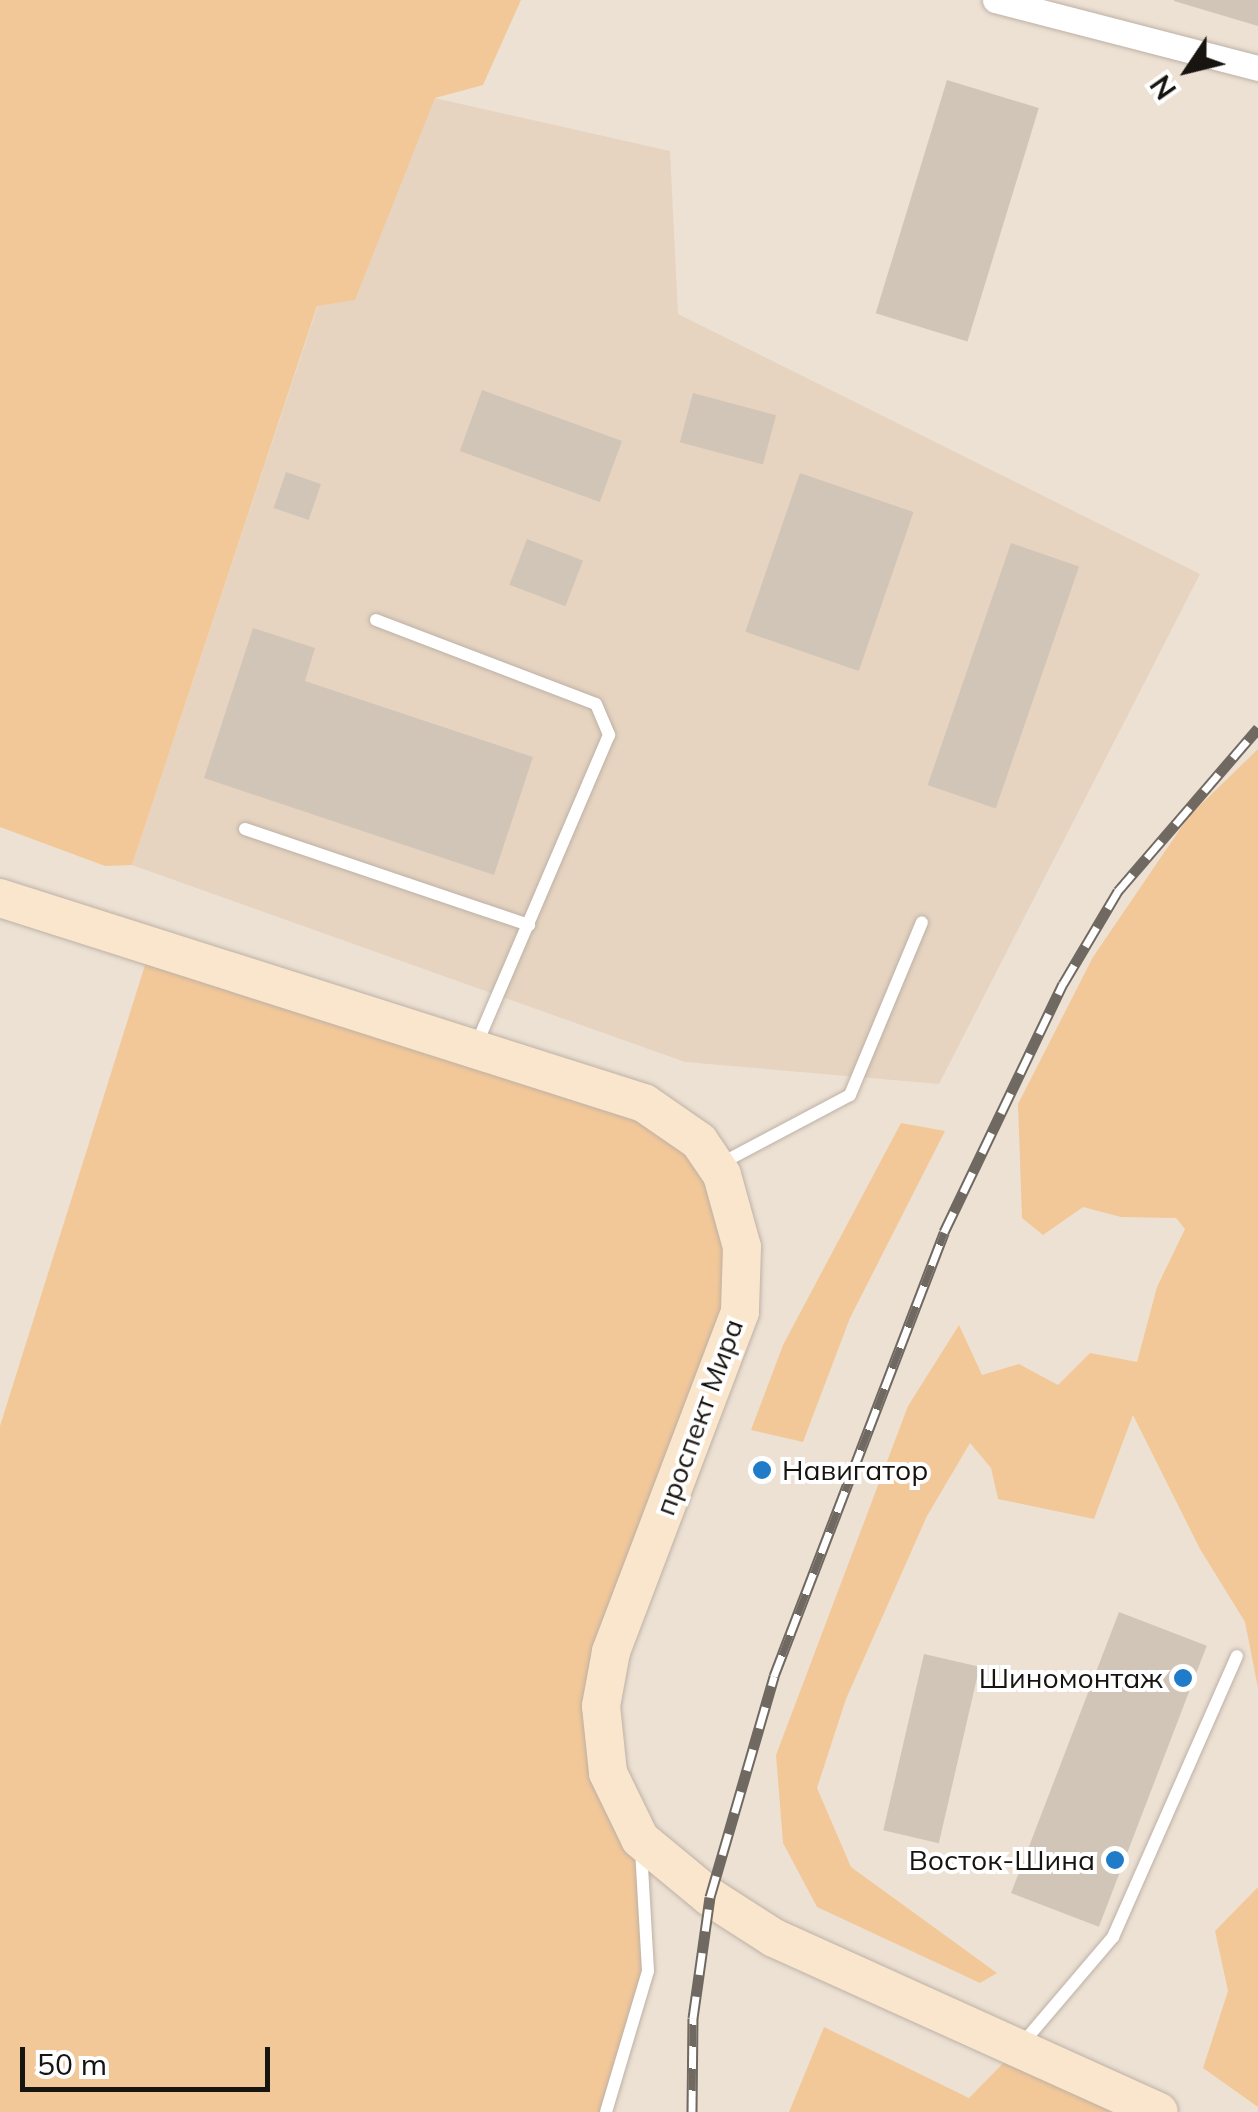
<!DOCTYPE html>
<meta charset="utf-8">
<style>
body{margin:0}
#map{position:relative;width:1258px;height:2112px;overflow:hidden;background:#ede1d4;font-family:Mulish,sans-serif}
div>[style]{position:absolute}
.built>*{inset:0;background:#e6d4c1}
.green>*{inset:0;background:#f3c899}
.building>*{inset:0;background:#d1c5b8;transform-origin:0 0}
.roads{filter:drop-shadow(0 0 2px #bdb1a5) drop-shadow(0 0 2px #bdb1a5)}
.service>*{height:12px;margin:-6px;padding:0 6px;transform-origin:6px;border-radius:6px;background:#fff}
.minor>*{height:25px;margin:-12.5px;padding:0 12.5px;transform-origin:12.5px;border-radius:12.5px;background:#fff}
.secondary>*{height:38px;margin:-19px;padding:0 19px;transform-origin:19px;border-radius:19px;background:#fae6cd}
.rail>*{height:11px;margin-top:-5.5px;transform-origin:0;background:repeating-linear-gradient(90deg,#fff 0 22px,#706961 0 44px);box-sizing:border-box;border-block:2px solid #706961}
.dots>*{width:28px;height:28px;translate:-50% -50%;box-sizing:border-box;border:5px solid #fff;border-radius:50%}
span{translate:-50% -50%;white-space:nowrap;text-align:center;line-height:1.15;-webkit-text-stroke:8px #fff;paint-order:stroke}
.street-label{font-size:28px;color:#181410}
.poi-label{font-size:28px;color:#181410}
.left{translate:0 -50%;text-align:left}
.right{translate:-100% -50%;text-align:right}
.north{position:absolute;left:1138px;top:20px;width:100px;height:100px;-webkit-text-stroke:8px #fff;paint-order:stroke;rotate:235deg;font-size:28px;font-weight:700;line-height:40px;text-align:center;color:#181410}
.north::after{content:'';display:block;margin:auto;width:35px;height:45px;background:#181410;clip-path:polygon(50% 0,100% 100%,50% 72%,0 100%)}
.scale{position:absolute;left:20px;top:2047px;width:250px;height:45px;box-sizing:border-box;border:5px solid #181410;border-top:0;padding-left:12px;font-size:30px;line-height:35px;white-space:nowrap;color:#181410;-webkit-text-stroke:8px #fff;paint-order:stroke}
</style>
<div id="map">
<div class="built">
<div style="clip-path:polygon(390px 88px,670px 151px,678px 314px,1200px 574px,939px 1084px,685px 1062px,132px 865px)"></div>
</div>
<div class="green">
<div style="clip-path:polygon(0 0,521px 0,483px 85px,435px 98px,355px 300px,317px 306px,132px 865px,105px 866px,0 827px)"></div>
<div style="clip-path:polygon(1258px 749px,1258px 1688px,1245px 1622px,1200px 1549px,1133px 1415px,1094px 1519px,998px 1499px,991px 1468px,970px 1443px,927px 1516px,846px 1699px,817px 1788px,851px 1867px,997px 1973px,980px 1983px,817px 1907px,783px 1843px,776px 1755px,908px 1406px,959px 1325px,982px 1375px,1019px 1364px,1058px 1385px,1090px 1353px,1137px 1362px,1157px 1287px,1185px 1229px,1176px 1218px,1121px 1217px,1083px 1207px,1043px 1235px,1022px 1218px,1018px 1104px,1093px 957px,1189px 816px)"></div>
<div style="clip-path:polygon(151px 946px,699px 1141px,742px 1247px,601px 1706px,640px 1839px,648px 1971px,606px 2112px,0 2112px,0 1426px)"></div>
<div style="clip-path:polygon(901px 1123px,945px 1131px,850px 1318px,803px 1442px,751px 1430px,783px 1345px)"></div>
<div style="clip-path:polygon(1258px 1887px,1258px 2107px,1203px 2068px,1228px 1991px,1215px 1931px)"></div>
<div style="clip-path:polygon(824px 2027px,969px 2098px,1019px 2047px,1159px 2112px,789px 2112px)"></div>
</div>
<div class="building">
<div style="clip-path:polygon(1258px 0,1258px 26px,1174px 1px,1174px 0)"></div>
<div style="left:947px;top:80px;width:96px;height:244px;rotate:17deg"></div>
<div style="left:482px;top:390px;width:149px;height:65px;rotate:20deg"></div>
<div style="left:693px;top:393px;width:86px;height:51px;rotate:15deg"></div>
<div style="left:286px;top:472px;width:37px;height:38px;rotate:19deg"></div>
<div style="left:800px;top:473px;width:120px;height:168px;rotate:19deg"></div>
<div style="left:527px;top:539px;width:60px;height:49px;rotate:21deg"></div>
<div style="left:1011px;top:543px;width:72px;height:256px;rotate:19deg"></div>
<div style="clip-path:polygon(253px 628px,315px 648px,305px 681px,533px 757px,494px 875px,204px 778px)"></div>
<div style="left:1119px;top:1612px;width:94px;height:301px;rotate:21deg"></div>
<div style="left:924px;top:1654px;width:57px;height:181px;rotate:13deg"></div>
</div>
<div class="roads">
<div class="service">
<div style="left:376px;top:620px;width:235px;rotate:20.9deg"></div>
<div style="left:596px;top:704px;width:34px;rotate:67deg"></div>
<div style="left:609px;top:735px;width:340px;rotate:113.2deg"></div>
<div style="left:245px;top:829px;width:300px;rotate:18.7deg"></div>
<div style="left:718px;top:1165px;width:149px;rotate:-27.9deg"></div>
<div style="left:850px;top:1095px;width:187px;rotate:-67.4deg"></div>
<div style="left:1021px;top:2045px;width:142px;rotate:-49.6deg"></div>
<div style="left:1113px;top:1937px;width:307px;rotate:-66.2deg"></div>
<div style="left:606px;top:2112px;width:147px;rotate:-73.4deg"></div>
<div style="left:648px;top:1971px;width:120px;rotate:-93.3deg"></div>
</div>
<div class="minor">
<div style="left:995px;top:0;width:272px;rotate:14.5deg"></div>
</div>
<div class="secondary">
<div style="left:0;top:898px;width:676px;rotate:17.66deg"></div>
<div style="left:644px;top:1103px;width:67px;rotate:34.6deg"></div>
<div style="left:699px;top:1141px;width:41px;rotate:55.9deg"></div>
<div style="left:722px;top:1175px;width:75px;rotate:74.5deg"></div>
<div style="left:742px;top:1247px;width:65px;rotate:91.8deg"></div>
<div style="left:740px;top:1312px;width:364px;rotate:110.8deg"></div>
<div style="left:611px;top:1652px;width:55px;rotate:100.5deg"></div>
<div style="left:601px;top:1706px;width:67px;rotate:84deg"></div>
<div style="left:608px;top:1773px;width:73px;rotate:64.1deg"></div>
<div style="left:640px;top:1839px;width:91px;rotate:39.6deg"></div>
<div style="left:710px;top:1897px;width:76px;rotate:32.6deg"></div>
<div style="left:774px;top:1938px;width:422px;rotate:24.3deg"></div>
</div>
</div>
<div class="rail">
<div style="left:692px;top:2112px;width:94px;rotate:-89.4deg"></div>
<div style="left:693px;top:2018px;width:122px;rotate:-82deg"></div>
<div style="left:710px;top:1897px;width:230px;rotate:-73.8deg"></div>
<div style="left:774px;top:1676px;width:475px;rotate:-69deg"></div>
<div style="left:944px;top:1232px;width:275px;rotate:-64.4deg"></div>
<div style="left:1063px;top:984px;width:108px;rotate:-59.4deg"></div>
<div style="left:1118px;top:891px;width:215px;rotate:-49.3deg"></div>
</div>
<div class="dots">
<div style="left:762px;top:1470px;background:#207cc9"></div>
<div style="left:1183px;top:1678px;background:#207cc9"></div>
<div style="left:1115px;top:1860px;background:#207cc9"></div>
</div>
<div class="street-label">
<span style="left:699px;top:1417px;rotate:-70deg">проспект Мира</span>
</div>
<div class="poi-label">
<span class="left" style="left:782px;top:1470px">Навигатор</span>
<span class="right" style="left:1163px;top:1678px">Шиномонтаж</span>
<span class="right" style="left:1095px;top:1860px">Восток-Шина</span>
</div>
<div class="north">N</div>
<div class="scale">50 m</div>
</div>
